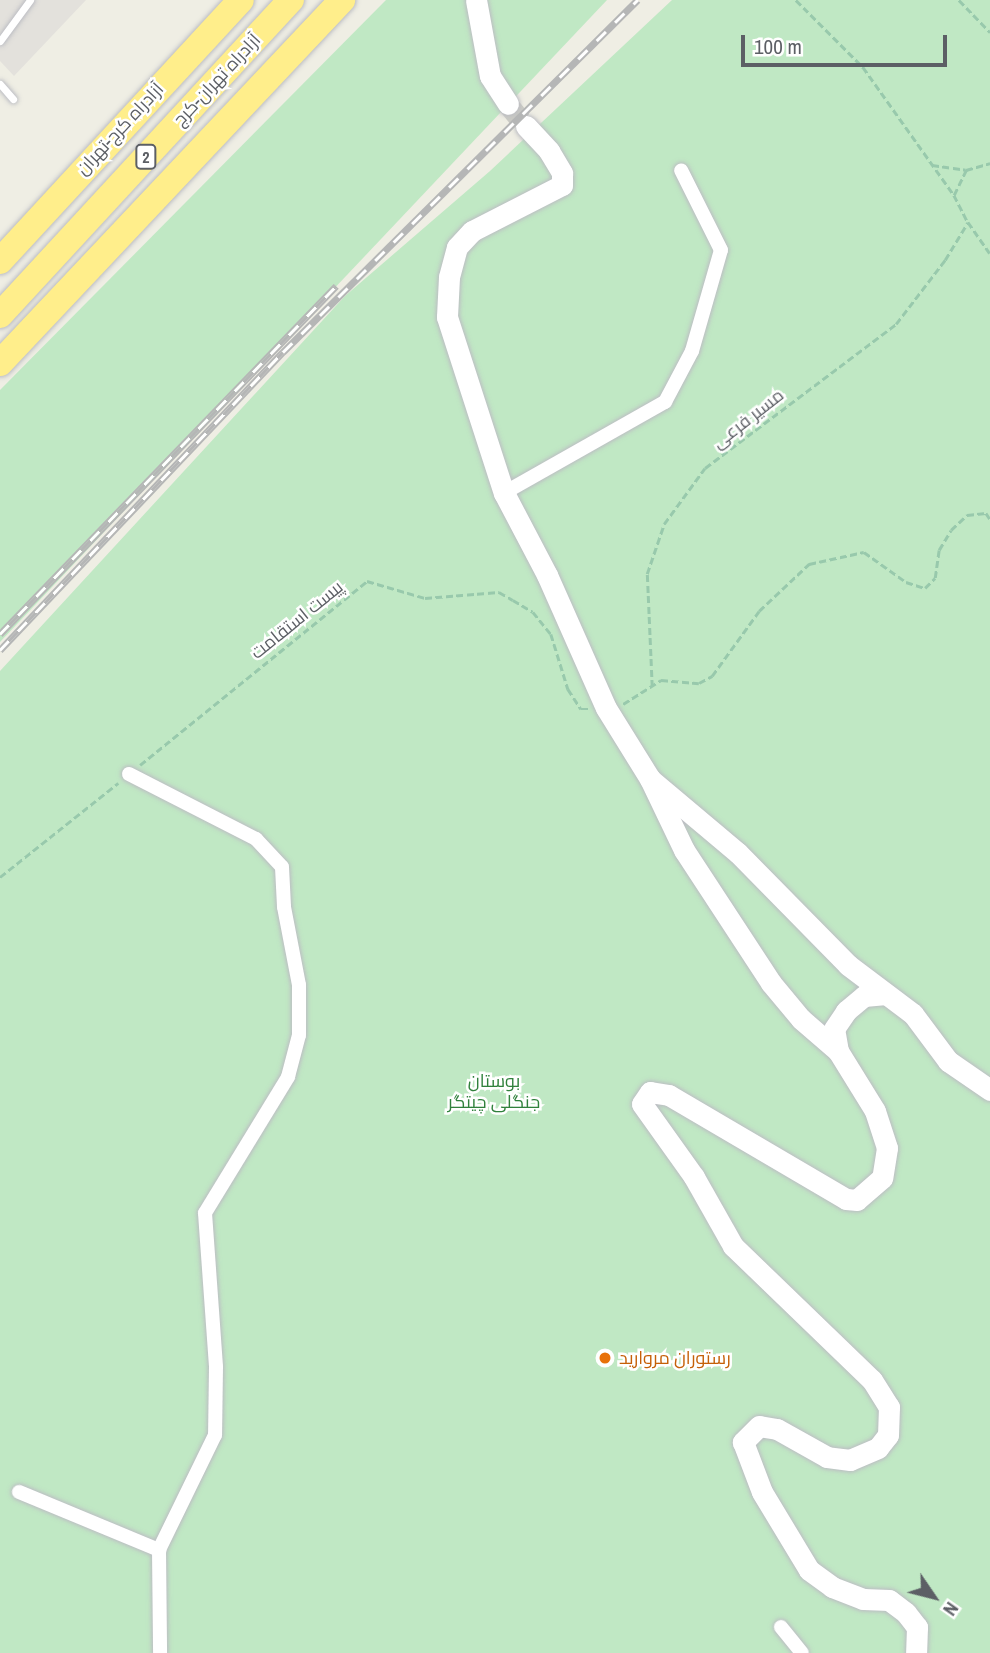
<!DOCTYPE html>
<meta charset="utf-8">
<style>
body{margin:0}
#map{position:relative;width:990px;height:1653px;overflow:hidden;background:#efeee4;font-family:"Archivo Narrow",Cairo,sans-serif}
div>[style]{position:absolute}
.industrial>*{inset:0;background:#e3e1dc}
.green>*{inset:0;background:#c0e8c4}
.secondary-tunnel>*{height:21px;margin-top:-10.5px;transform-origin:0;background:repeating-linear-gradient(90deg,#cacac4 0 21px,transparent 0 31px)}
.path>*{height:2.5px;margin-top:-1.25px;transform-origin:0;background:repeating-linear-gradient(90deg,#98c9ac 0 7px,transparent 0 10.5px)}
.roads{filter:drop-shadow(0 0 2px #bcbdc3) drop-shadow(0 0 2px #bcbdc3)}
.lane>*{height:7px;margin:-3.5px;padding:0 3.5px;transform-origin:3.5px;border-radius:3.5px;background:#fff}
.street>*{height:14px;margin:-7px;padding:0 7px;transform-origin:7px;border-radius:7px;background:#fff}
.secondary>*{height:21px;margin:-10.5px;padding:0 10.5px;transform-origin:10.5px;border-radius:10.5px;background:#fff}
.highway>*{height:26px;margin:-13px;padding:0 13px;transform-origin:13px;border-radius:13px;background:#ffee8b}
.rail>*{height:7px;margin-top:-3.5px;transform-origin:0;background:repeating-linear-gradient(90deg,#fff 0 13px,#b5b6b6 0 26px);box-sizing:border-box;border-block:2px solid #b5b6b6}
.dots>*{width:19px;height:19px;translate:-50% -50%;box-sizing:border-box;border:4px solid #fff;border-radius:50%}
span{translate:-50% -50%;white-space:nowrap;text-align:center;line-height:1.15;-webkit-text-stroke:5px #fff;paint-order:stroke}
.shield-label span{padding:2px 5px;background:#fff;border:2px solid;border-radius:5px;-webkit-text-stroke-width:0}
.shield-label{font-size:16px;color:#5c5f65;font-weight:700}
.street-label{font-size:18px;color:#5c5f65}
.park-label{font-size:18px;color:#30813c}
.food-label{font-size:18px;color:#c56008}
.left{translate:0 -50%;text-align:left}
.north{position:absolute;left:899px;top:1562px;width:70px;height:70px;-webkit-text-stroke:5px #fff;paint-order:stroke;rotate:125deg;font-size:19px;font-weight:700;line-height:28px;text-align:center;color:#5c5f65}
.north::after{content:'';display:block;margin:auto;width:24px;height:32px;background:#5c5f65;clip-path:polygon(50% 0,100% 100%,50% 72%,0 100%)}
.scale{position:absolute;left:741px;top:35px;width:206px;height:32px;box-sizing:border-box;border:4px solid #5c5f65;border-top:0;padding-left:9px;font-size:21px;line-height:24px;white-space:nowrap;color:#5c5f65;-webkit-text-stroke:5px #fff;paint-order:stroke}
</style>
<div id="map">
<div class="industrial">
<div style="clip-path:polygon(0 0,86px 0,14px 76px,0 61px)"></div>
</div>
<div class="green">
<div style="clip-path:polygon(386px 0,607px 0,0 642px,0 390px)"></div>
<div style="clip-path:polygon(672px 0,990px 0,990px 1653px,0 1653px,0 671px,345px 296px,490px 171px)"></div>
</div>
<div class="secondary-tunnel">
<div style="left:508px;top:104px;width:28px;rotate:51deg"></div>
</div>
<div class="path">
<div style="left:796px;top:0;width:95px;rotate:45deg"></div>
<div style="left:863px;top:67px;width:157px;rotate:54.6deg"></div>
<div style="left:954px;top:195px;width:30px;rotate:63deg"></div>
<div style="left:959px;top:0;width:45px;rotate:45.9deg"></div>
<div style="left:932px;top:165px;width:34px;rotate:8deg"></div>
<div style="left:954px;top:195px;width:28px;rotate:-64deg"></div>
<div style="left:966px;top:170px;width:25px;rotate:-16deg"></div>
<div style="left:652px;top:687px;width:113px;rotate:-92.5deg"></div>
<div style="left:647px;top:574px;width:53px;rotate:-71.2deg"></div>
<div style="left:664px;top:524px;width:69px;rotate:-53.8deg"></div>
<div style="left:705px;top:468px;width:239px;rotate:-37deg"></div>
<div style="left:896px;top:324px;width:81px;rotate:-52.6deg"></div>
<div style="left:945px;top:260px;width:44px;rotate:-58.8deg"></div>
<div style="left:968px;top:222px;width:38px;rotate:55deg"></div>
<div style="left:623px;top:704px;width:45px;rotate:-32.3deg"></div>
<div style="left:661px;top:680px;width:38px;rotate:5deg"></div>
<div style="left:699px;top:683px;width:15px;rotate:-28deg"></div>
<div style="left:712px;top:676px;width:80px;rotate:-54.1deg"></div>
<div style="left:759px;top:611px;width:69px;rotate:-43.2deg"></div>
<div style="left:809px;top:564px;width:56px;rotate:-12.3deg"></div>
<div style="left:864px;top:552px;width:52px;rotate:35.5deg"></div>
<div style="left:906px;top:582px;width:20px;rotate:18deg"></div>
<div style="left:925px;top:588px;width:14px;rotate:-45deg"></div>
<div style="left:935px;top:578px;width:28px;rotate:-82deg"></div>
<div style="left:939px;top:550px;width:23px;rotate:-59deg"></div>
<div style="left:951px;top:530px;width:22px;rotate:-43deg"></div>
<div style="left:967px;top:515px;width:19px;rotate:-6deg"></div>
<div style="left:986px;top:513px;width:7px;rotate:56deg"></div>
<div style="left:140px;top:765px;width:292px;rotate:-39deg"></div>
<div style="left:367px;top:581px;width:60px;rotate:16.3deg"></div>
<div style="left:425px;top:598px;width:74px;rotate:-4.6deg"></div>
<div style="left:499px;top:592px;width:16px;rotate:30deg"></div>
<div style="left:513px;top:600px;width:23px;rotate:31deg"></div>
<div style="left:533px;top:612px;width:28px;rotate:51deg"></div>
<div style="left:551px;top:634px;width:58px;rotate:72.8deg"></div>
<div style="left:568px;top:689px;width:24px;rotate:57deg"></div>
<div style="left:581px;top:709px;width:8px"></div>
<div style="left:0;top:877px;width:151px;rotate:-38.5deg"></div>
</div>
<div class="roads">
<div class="lane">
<div style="left:0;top:41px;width:51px;rotate:-53.8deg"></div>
<div style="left:0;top:84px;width:20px;rotate:49deg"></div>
</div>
<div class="street">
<div style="left:504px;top:493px;width:185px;rotate:-29.5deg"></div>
<div style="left:665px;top:402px;width:58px;rotate:-62.1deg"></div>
<div style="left:692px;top:351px;width:105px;rotate:-74deg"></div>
<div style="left:721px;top:250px;width:89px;rotate:-116.6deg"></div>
<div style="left:129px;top:774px;width:143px;rotate:27.1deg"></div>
<div style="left:256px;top:839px;width:38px;rotate:47deg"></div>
<div style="left:282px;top:867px;width:40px;rotate:87.1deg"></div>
<div style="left:284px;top:907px;width:79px;rotate:79.1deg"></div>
<div style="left:299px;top:985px;width:50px;rotate:90deg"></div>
<div style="left:299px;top:1035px;width:43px;rotate:104.7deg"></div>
<div style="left:288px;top:1077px;width:159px;rotate:121.4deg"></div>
<div style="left:205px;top:1213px;width:154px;rotate:85.9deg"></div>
<div style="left:216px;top:1367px;width:68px;rotate:90.8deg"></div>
<div style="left:215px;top:1435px;width:128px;rotate:116deg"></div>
<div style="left:159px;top:1550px;width:103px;rotate:89.4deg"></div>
<div style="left:19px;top:1492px;width:152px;rotate:22.5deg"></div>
<div style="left:781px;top:1627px;width:33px;rotate:51deg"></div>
</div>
<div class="secondary">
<div style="left:476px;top:0;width:77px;rotate:79.6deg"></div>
<div style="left:490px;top:76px;width:33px;rotate:57deg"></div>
<div style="left:526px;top:126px;width:34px;rotate:47deg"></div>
<div style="left:549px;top:151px;width:26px;rotate:59deg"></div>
<div style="left:562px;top:173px;width:12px;rotate:90deg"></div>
<div style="left:562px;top:185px;width:101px;rotate:152.9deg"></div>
<div style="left:472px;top:231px;width:22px;rotate:133deg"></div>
<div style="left:457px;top:247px;width:31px;rotate:105deg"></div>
<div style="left:449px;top:277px;width:40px;rotate:92.9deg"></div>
<div style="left:447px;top:317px;width:185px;rotate:72.1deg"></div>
<div style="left:504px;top:493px;width:93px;rotate:62.3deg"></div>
<div style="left:547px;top:575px;width:145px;rotate:66.1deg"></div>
<div style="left:606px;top:708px;width:84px;rotate:58.2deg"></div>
<div style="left:650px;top:779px;width:115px;rotate:40.1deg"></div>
<div style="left:738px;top:853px;width:157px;rotate:45.5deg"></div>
<div style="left:848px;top:965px;width:81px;rotate:37deg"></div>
<div style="left:913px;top:1014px;width:59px;rotate:53.3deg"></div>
<div style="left:948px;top:1061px;width:51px;rotate:34.6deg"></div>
<div style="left:650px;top:779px;width:79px;rotate:64.4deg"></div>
<div style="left:684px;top:850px;width:159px;rotate:56.8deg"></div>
<div style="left:771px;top:983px;width:47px;rotate:50.2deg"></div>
<div style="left:801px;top:1019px;width:49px;rotate:40.9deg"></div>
<div style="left:838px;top:1051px;width:70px;rotate:58.3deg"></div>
<div style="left:875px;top:1111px;width:39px;rotate:72deg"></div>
<div style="left:887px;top:1148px;width:30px;rotate:99deg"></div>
<div style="left:882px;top:1178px;width:33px;rotate:139deg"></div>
<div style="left:857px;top:1200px;width:11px;rotate:-175deg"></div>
<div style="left:846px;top:1199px;width:205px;rotate:-149.6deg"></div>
<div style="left:669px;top:1095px;width:19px;rotate:-171deg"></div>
<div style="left:650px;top:1092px;width:14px;rotate:124deg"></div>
<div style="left:642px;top:1104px;width:90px;rotate:54.5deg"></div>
<div style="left:694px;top:1177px;width:79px;rotate:60.5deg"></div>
<div style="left:733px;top:1246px;width:193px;rotate:44deg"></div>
<div style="left:872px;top:1380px;width:32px;rotate:58deg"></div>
<div style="left:889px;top:1407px;width:28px;rotate:92deg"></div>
<div style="left:888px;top:1435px;width:16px;rotate:128deg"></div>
<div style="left:878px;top:1448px;width:30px;rotate:157deg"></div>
<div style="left:850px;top:1460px;width:23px;rotate:-173deg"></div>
<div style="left:827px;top:1457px;width:57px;rotate:-150.8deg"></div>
<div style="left:777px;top:1429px;width:18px;rotate:-171deg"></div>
<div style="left:759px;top:1426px;width:23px;rotate:135deg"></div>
<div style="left:743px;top:1442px;width:53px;rotate:69.2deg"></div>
<div style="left:762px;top:1492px;width:91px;rotate:58.9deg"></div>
<div style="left:809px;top:1570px;width:29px;rotate:36deg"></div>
<div style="left:832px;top:1587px;width:33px;rotate:21deg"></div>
<div style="left:863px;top:1599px;width:26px;rotate:2deg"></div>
<div style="left:889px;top:1600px;width:21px;rotate:37deg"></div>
<div style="left:906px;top:1613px;width:18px;rotate:52deg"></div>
<div style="left:917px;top:1627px;width:26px;rotate:92deg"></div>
<div style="left:838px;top:1051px;width:22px;rotate:-100deg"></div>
<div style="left:834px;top:1029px;width:22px;rotate:-56deg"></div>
<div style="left:846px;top:1011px;width:23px;rotate:-40deg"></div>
<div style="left:864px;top:996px;width:22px;rotate:-5deg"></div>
</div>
<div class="highway">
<div style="left:0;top:261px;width:355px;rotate:-47.3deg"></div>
<div style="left:0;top:315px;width:429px;rotate:-47.3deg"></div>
<div style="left:0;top:363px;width:499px;rotate:-46.7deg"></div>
</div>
</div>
<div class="rail">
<div style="left:0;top:634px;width:484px;rotate:-46deg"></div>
<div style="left:0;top:650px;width:411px;rotate:-46.5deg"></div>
<div style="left:283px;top:352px;width:500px;rotate:-44.8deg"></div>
</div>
<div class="dots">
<div style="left:605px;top:1358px;background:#e8710a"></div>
</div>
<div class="shield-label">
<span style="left:146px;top:157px">2</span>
</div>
<div class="street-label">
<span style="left:217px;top:80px;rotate:-47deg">آزادراه تهران-کرج</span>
<span style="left:120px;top:129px;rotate:-47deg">آزادراه کرج-تهران</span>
<span style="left:748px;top:419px;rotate:-38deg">مسیر فرعی</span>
<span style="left:297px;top:620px;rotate:-39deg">پیست استقامت</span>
</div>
<div class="park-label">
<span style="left:494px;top:1092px">بوستان<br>جنگلی چیتگر</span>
</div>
<div class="food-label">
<span class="left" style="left:619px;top:1358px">رستوران مروارید</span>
</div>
<div class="north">N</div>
<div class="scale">100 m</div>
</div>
